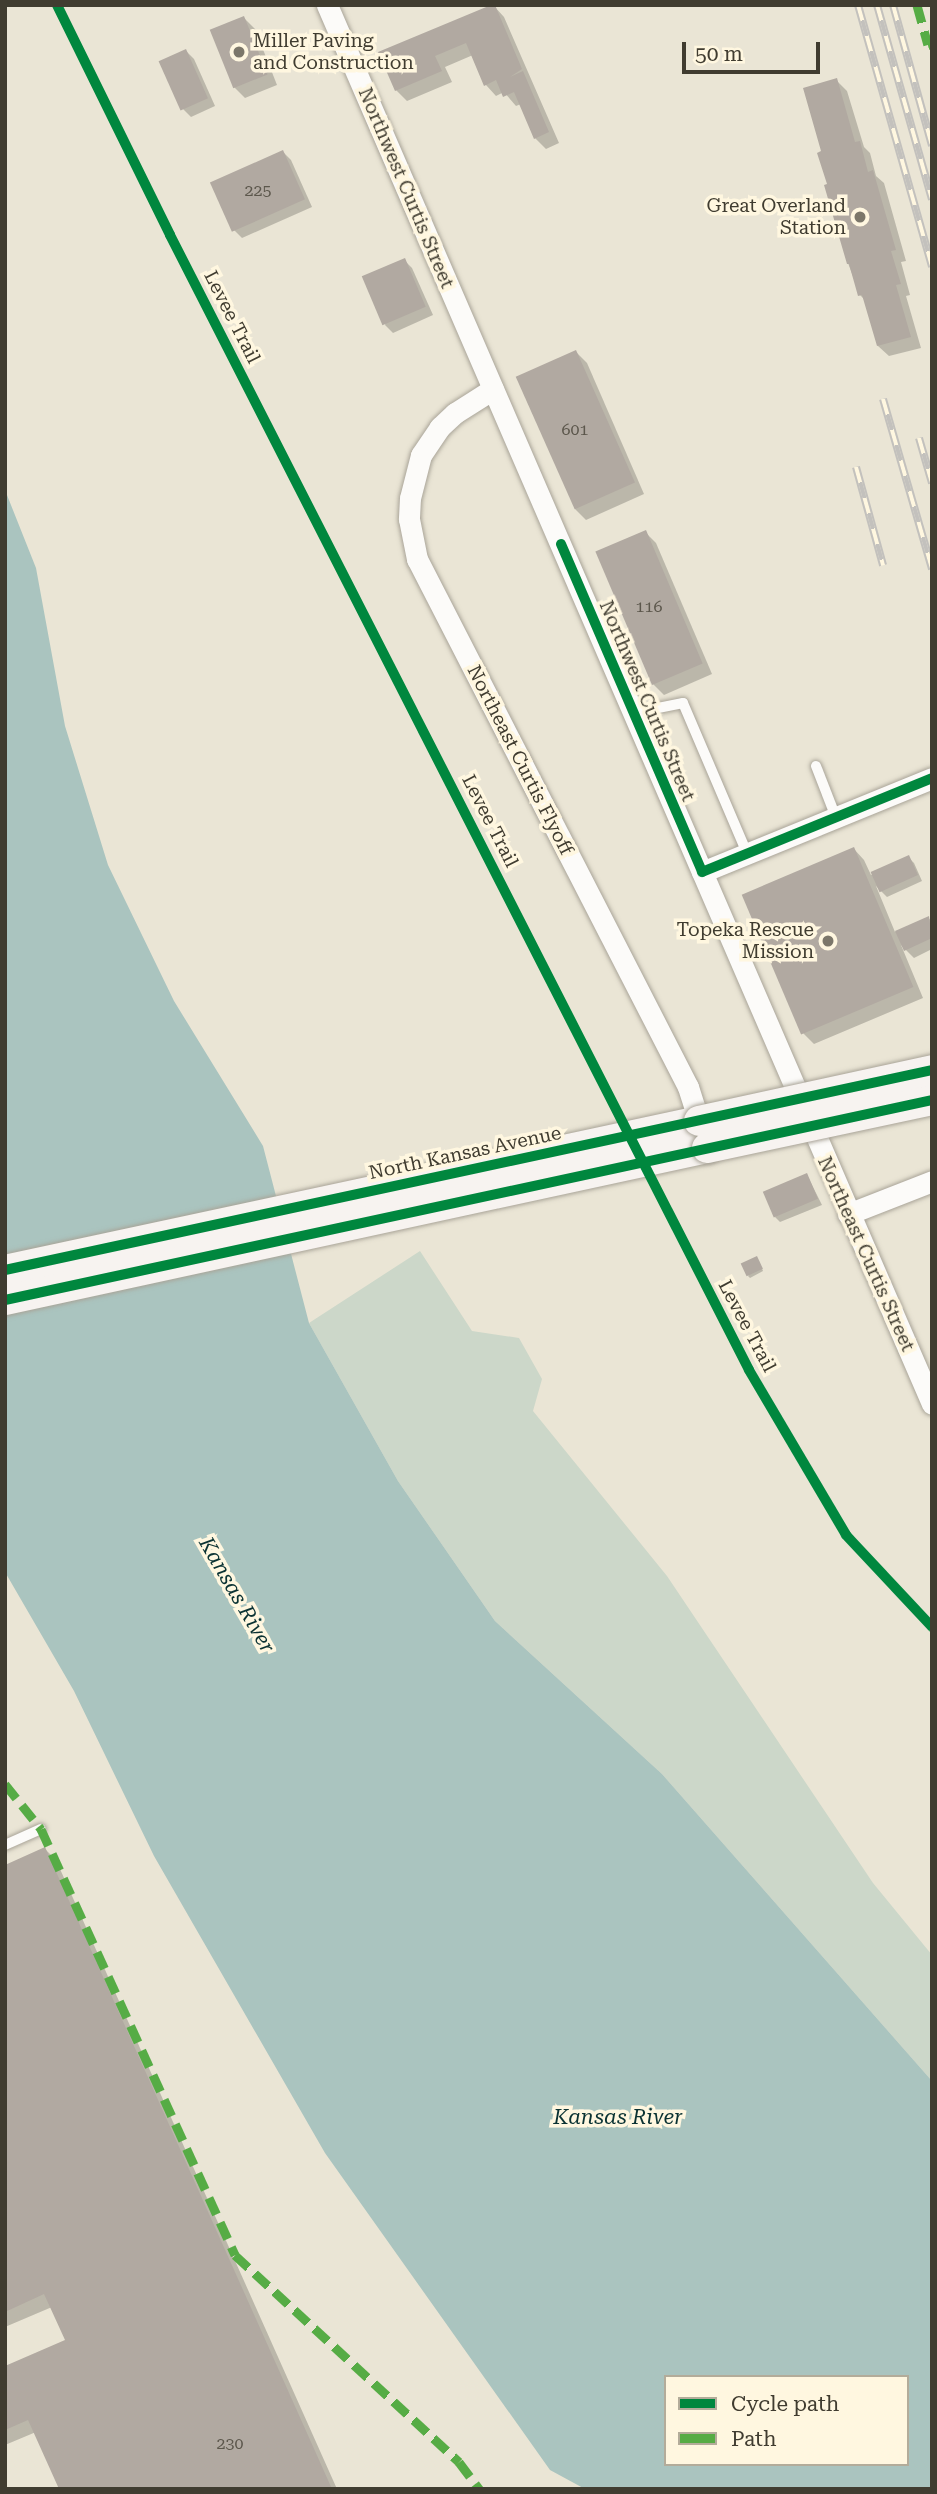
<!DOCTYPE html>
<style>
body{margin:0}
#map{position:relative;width:937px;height:2494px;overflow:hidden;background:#eae5d5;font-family:"Roboto Serif",serif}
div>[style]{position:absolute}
.green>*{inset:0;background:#ccd7c9}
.water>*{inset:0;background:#aac4bf}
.shadow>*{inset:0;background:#0003}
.building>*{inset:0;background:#b1a9a1;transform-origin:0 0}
.roads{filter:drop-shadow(0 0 2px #a9a498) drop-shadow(0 0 2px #a9a498)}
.service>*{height:10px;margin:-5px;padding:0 5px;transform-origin:5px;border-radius:5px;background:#fcfbf9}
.minor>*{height:21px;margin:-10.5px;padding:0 10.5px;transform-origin:10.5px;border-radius:10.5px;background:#fcfbf9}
.secondary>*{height:30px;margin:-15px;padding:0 15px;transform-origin:15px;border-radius:15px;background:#f7f3f0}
.rail>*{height:8px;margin-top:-4px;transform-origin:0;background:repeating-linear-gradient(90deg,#fff7e0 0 16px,#c3c1bd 0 32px);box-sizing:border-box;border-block:2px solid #c3c1bd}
.bridges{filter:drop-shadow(0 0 2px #a9a498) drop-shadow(0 0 2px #a9a498)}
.secondary-bridge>*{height:30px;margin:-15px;padding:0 15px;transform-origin:15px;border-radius:15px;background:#f7f3f0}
.quiet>*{height:9px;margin-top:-4.5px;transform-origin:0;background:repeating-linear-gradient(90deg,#56ac45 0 18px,transparent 0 27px)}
.cycleway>*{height:10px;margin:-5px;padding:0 5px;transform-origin:5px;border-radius:5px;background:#00873e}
.dots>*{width:19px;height:19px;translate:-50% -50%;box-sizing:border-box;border:4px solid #fff7e0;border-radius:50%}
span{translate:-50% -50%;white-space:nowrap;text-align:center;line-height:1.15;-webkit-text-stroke:7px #fff7e0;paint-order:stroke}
.number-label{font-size:16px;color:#5c574c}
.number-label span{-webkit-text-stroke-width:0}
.poi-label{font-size:19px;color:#403c30}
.left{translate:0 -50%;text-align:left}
.right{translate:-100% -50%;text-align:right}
.street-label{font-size:19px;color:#403c30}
.water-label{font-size:21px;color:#0a3233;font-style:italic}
.frame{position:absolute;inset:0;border:7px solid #403c30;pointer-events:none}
.legend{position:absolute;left:664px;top:2375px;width:245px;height:91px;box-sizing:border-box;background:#fff7e0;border:2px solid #b3ac9a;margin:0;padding:9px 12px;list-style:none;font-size:21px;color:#403c30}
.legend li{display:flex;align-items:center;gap:14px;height:35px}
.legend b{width:35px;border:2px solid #b3ac9a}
.scale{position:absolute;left:682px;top:42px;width:138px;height:32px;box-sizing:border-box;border:4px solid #403c30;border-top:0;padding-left:9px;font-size:21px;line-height:24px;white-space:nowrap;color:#403c30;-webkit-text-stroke:5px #fff7e0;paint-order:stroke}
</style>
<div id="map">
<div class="green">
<div style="clip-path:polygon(420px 1251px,472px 1331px,519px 1338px,542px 1379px,533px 1411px,667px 1576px,873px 1883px,932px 1955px,932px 2081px,662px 1774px,495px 1621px,398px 1481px,309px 1323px)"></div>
</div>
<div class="water">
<div style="clip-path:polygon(evenodd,5px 490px,36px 568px,65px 726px,108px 865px,174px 1001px,263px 1146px,309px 1323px,398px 1481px,495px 1621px,662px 1774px,932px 2081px,932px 2489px,585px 2489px,550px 2470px,325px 2153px,154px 1856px,74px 1691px,5px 1572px,5px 490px,666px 2377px,907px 2377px,907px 2464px,666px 2464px,666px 2377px)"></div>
</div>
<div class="shadow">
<div style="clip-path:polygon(494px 6px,504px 17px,559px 143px,546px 149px,535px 138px,521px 104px,516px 106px,504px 92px,496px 96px,486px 85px,473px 55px,445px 67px,452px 82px,407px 101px,396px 90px,380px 53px)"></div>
<div style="clip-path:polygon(244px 18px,255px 29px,277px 85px,245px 98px,234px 87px)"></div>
<div style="clip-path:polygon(186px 51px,194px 59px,215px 106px,191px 117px,183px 109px)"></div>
<div style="clip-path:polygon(836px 80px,847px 91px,864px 147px,870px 153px,876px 176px,884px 183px,906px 261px,901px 262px,910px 295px,906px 296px,921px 348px,889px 356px,878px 346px,865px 300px,860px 295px,848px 263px,829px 185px,823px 153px)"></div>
<div style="clip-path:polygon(283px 152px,291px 160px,312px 207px,242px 238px,234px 230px)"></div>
<div style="clip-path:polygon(404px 260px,412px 268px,433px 315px,393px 333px,385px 325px)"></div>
<div style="clip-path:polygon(576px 352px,587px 363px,644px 494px,586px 520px,575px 509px)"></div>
<div style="clip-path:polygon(645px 532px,656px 543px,712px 674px,664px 695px,653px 684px)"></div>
<div style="clip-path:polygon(854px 849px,864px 860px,871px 875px,909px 858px,914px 863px,922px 881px,887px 897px,876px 886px,895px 932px,928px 918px,932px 921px,932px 949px,914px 958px,901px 945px,923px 998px,814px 1044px,803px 1033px)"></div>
<div style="clip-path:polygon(807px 1175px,822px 1205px,780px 1222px,775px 1217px)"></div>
<div style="clip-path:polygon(759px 1261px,763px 1271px,750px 1278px,748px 1276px)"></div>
<div style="clip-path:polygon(45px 1849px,56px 1860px,337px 2489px,61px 2489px,36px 2432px,5px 2445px,5px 2368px,67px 2341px,52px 2307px,5px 2327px,5px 1867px)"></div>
</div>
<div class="building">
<div style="clip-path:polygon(491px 5px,495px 5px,522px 69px,510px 77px,523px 71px,549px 132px,534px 139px,514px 92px,503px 97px,496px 80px,484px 86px,466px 43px,435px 56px,442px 71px,395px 91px,378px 52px)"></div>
<div style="left:244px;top:16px;width:63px;height:37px;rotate:68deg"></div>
<div style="left:186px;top:49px;width:54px;height:30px;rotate:66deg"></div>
<div style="clip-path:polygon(837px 78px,855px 142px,860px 141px,868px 172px,873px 170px,896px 250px,891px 251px,901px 284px,896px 285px,911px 337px,877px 346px,862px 295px,858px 296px,849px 264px,847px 264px,824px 185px,827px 184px,817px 153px,821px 151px,803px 88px)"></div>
<div style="left:283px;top:150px;width:54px;height:80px;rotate:66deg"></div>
<div style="left:405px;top:258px;width:53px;height:47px;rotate:67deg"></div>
<div style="left:576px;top:350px;width:145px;height:66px;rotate:66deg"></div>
<div style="left:646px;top:530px;width:145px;height:55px;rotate:67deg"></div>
<div style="left:854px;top:847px;width:152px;height:122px;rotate:67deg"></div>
<div style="left:909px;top:855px;width:22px;height:42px;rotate:66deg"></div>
<div style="clip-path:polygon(929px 916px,932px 938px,904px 951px,895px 931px)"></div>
<div style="left:807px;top:1173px;width:28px;height:48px;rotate:67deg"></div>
<div style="left:757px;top:1256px;width:14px;height:18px;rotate:65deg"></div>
<div style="clip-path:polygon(45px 1847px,332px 2489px,59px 2489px,28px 2420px,5px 2430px,5px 2366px,65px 2340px,44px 2294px,5px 2312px,5px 1865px)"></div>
</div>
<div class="roads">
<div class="service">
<div style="left:633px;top:713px;width:51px;rotate:-11.3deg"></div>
<div style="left:683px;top:703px;width:163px;rotate:66.9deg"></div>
<div style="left:816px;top:766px;width:53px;rotate:68.8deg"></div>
<div style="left:5px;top:1845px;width:39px;rotate:-24deg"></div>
</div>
<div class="minor">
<div style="left:327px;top:5px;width:1524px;rotate:66.61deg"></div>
<div style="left:493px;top:389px;width:45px;rotate:147.7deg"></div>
<div style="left:455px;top:413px;width:21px;rotate:137deg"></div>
<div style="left:440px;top:427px;width:34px;rotate:124deg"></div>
<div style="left:421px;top:455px;width:44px;rotate:104.3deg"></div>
<div style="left:410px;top:498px;width:21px;rotate:93deg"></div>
<div style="left:409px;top:519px;width:41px;rotate:78.7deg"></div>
<div style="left:417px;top:559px;width:593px;rotate:62.83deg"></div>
<div style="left:688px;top:1087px;width:49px;rotate:72.3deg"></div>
<div style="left:702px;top:872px;width:248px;rotate:-22.2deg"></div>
<div style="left:848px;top:1214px;width:90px;rotate:-21.4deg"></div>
</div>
<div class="secondary">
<div style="left:5px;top:1270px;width:710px;rotate:-12.12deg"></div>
<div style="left:5px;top:1300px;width:718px;rotate:-12.22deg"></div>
</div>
</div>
<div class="rail">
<div style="left:858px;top:5px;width:272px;rotate:74.2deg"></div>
<div style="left:877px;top:5px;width:202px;rotate:74.2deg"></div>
<div style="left:893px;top:5px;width:146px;rotate:74.5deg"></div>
<div style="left:883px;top:399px;width:177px;rotate:73.9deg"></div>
<div style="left:919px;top:438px;width:47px;rotate:73.9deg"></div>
<div style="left:856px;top:467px;width:102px;rotate:74.6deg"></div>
</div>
<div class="bridges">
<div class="secondary-bridge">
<div style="left:699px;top:1121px;width:239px;rotate:-12.3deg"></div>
<div style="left:707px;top:1148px;width:230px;rotate:-12deg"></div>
</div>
</div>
<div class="quiet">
<div style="left:917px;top:5px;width:41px;rotate:74.6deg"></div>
<div style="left:928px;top:45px;width:4px;rotate:-14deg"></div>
<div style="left:5px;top:1784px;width:58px;rotate:51.3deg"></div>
<div style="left:41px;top:1829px;width:468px;rotate:65.5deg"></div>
<div style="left:235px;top:2255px;width:305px;rotate:42.7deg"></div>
<div style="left:459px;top:2462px;width:34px;rotate:53deg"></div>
</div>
<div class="cycleway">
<div style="left:57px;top:5px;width:256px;rotate:63.8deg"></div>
<div style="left:170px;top:235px;width:1274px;rotate:62.97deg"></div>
<div style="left:749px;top:1370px;width:191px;rotate:59.5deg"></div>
<div style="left:846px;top:1535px;width:126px;rotate:46.9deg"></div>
<div style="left:561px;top:544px;width:357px;rotate:66.7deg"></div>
<div style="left:702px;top:872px;width:248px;rotate:-22.2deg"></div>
<div style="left:5px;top:1270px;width:948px;rotate:-12.17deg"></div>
<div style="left:5px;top:1300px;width:948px;rotate:-12.17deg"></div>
</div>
<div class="dots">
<div style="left:239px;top:52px;background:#7c776a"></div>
<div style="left:860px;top:217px;background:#7c776a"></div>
<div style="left:828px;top:941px;background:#7c776a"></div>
</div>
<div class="number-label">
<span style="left:258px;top:191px">225</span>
<span style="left:575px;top:430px">601</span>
<span style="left:649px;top:607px">116</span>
<span style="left:230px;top:2444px">230</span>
</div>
<div class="poi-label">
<span class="left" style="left:253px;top:52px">Miller Paving<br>and Construction</span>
<span class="right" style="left:846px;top:217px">Great Overland<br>Station</span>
<span class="right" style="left:814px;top:941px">Topeka Rescue<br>Mission</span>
</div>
<div class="street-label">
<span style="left:406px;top:188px;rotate:67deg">Northwest Curtis Street</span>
<span style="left:232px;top:317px;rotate:63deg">Levee Trail</span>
<span style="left:647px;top:701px;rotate:67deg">Northwest Curtis Street</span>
<span style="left:520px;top:760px;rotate:63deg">Northeast Curtis Flyoff</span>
<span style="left:490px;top:821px;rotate:63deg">Levee Trail</span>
<span style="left:465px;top:1153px;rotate:-12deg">North Kansas Avenue</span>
<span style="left:866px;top:1254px;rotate:66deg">Northeast Curtis Street</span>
<span style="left:747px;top:1326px;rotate:62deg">Levee Trail</span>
</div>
<div class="water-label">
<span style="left:237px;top:1595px;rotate:60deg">Kansas River</span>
<span style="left:618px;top:2117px">Kansas River</span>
</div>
<div class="frame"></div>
<ul class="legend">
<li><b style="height:9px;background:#00873e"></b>Cycle path</li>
<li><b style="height:9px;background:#56ac45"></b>Path</li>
</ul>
<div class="scale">50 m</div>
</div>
